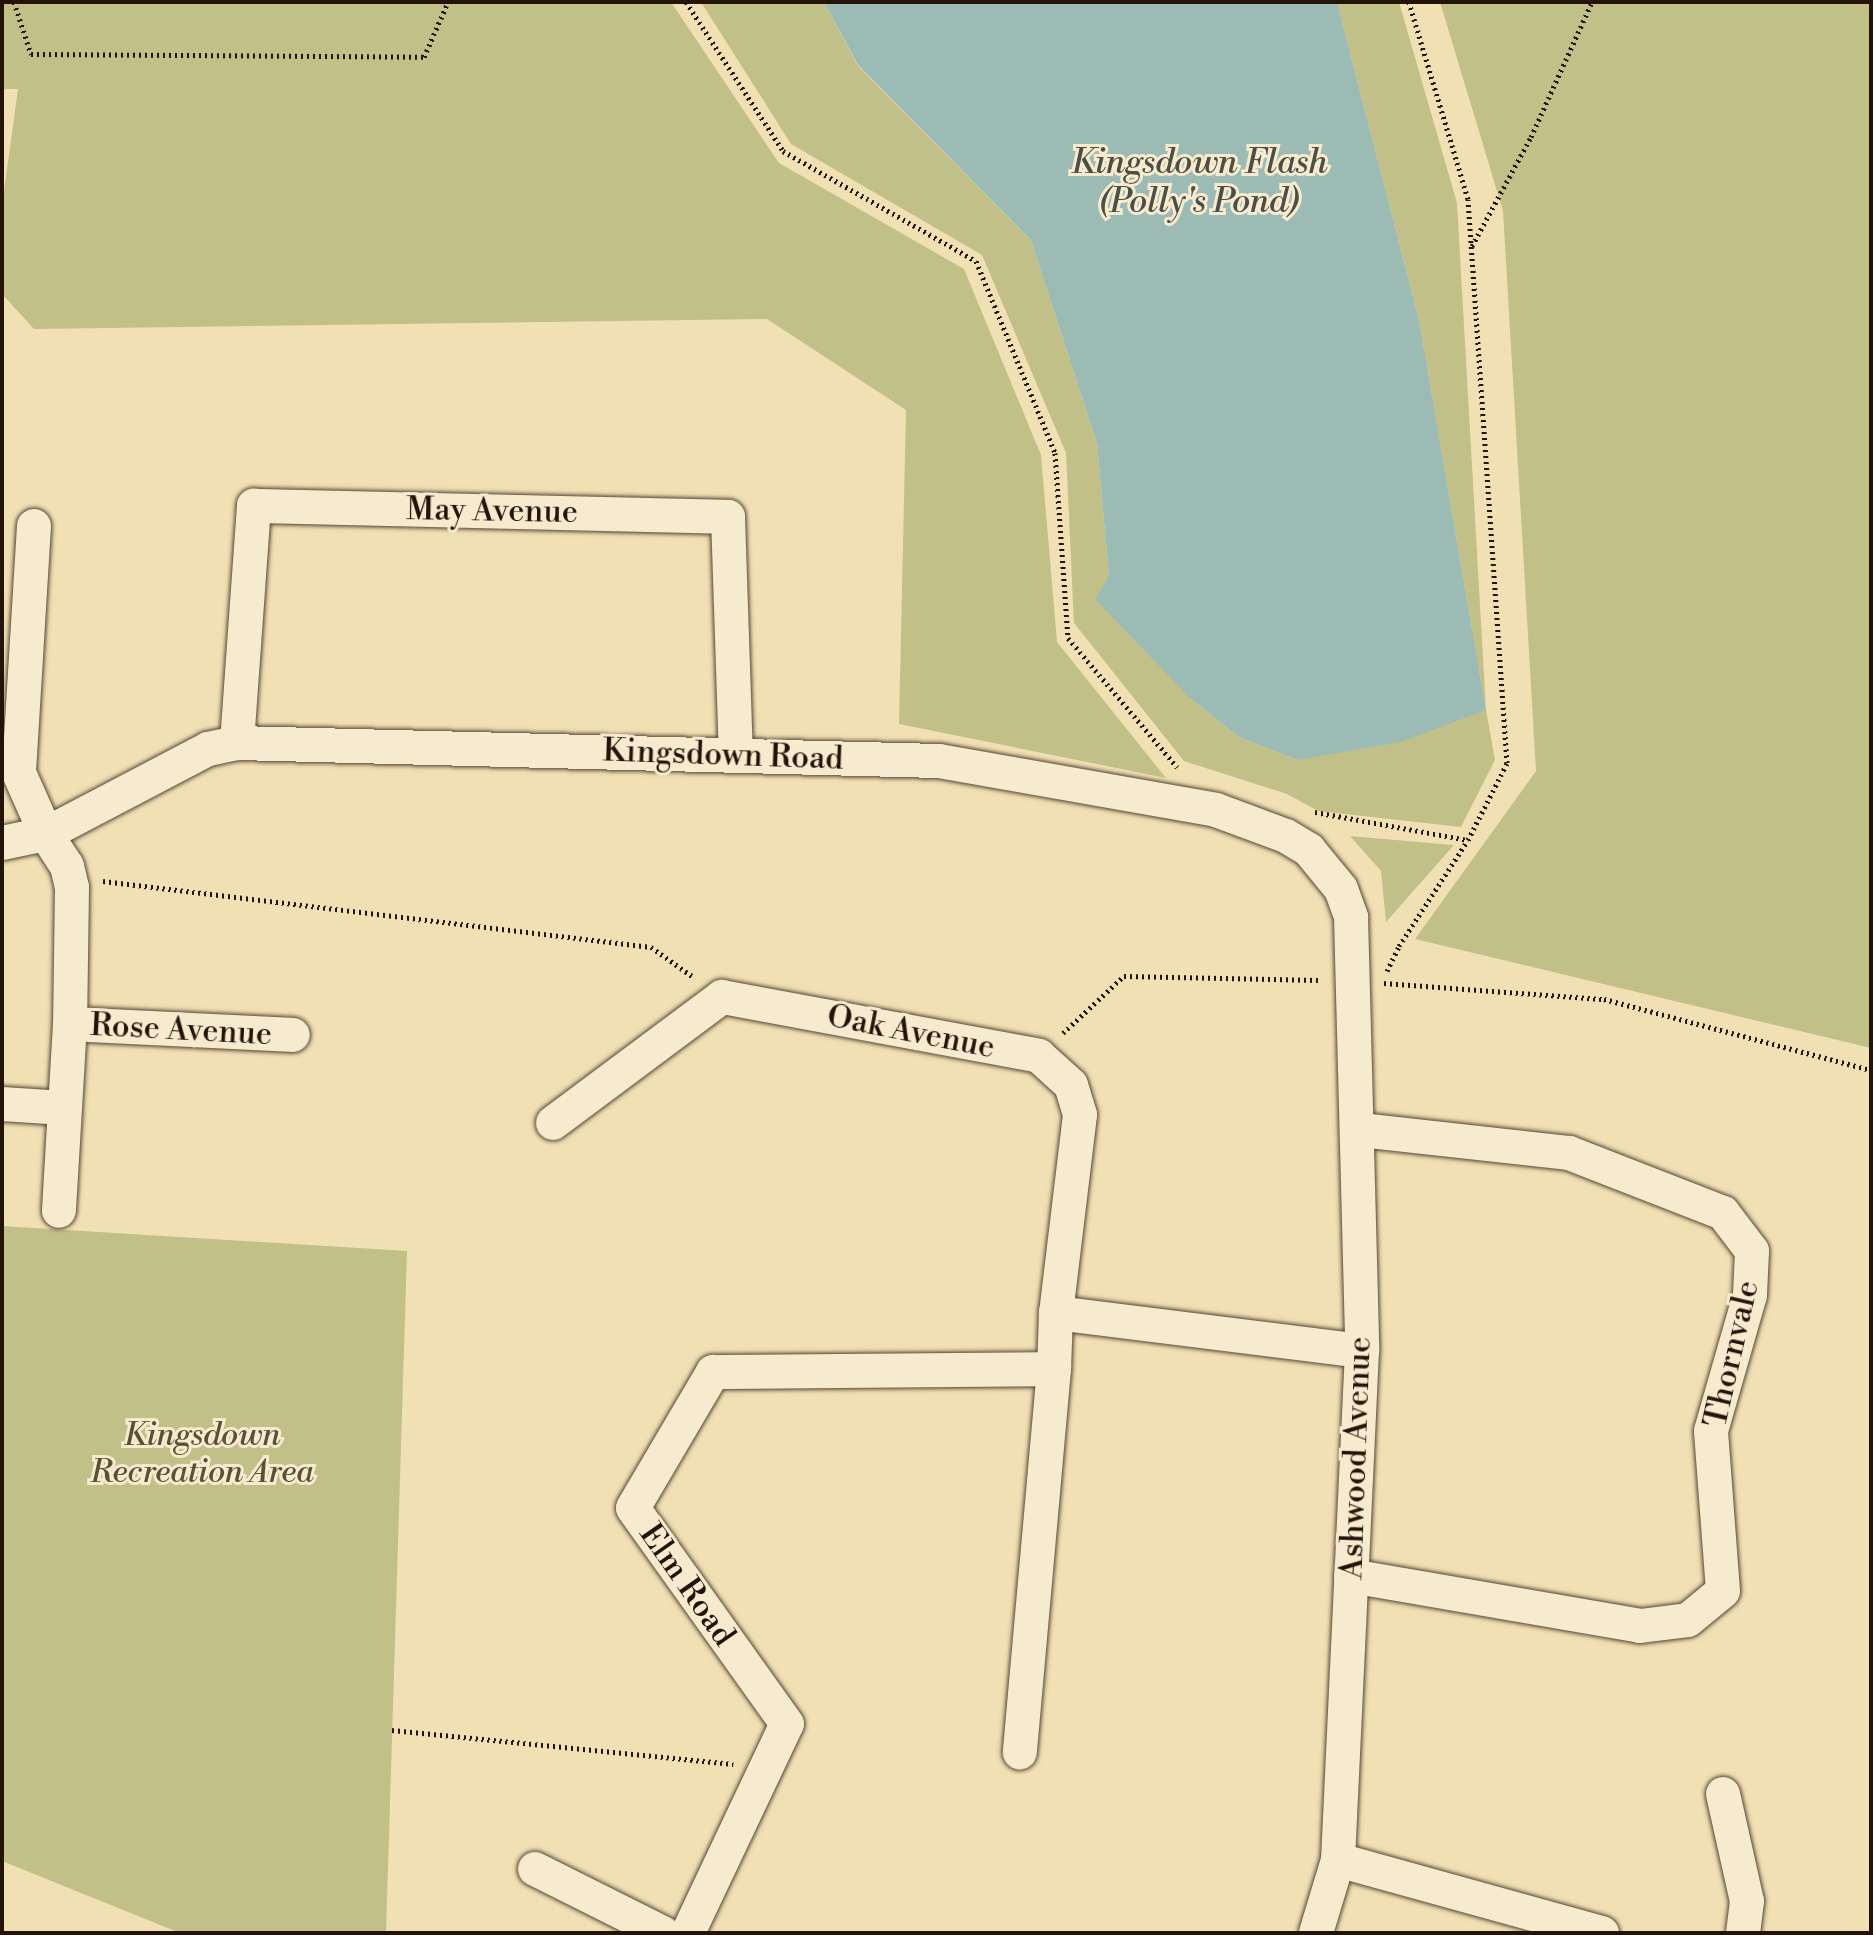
<!DOCTYPE html>
<style>
body{margin:0}
#map{position:relative;width:1873px;height:1935px;overflow:hidden;background:#f1e0b4;font-family:"Libre Bodoni",serif}
div>[style]{position:absolute}
.green>*{inset:0;background:#c1c088}
.water>*{inset:0;background:#9cbbb5}
.path>*{height:5px;margin-top:-2.5px;transform-origin:0;background:repeating-linear-gradient(90deg,#231309 0 2px,transparent 0 6px)}
.roads{filter:drop-shadow(0 0 2px #564634) drop-shadow(0 0 2px #564634)}
.street>*{height:34px;margin:-17px;padding:0 17px;transform-origin:17px;border-radius:17px;background:#f6ebce}
span{translate:-50% -50%;white-space:nowrap;text-align:center;line-height:1.15;-webkit-text-stroke:6px #f6ebce;paint-order:stroke}
.street-label{font-size:32px;color:#231309}
.park-label{font-size:32px;color:#5a5035;font-style:italic}
.water-label{font-size:34px;color:#4d4e45;font-style:italic}
.frame{position:absolute;inset:0;border:4px solid #231309;pointer-events:none}
</style>
<div id="map">
<div class="green">
<div style="clip-path:polygon(2px 2px,671px 2px,779px 163px,964px 269px,1041px 455px,1057px 642px,1166px 778px,899px 724px,906px 410px,767px 319px,34px 329px,2px 294px,2px 206px,18px 89px,2px 89px)"></div>
<div style="clip-path:polygon(701px 2px,824px 2px,858px 66px,1031px 240px,1097px 444px,1109px 576px,1191px 699px,1239px 737px,1297px 760px,1486px 710px,1419px 320px,1337px 2px,1399px 2px,1457px 203px,1486px 710px,1495px 760px,1461px 827px,1318px 811px,1287px 794px,1184px 761px,1074px 623px,1066px 453px,982px 255px,791px 144px)"></div>
<div style="clip-path:polygon(1440px 2px,1871px 2px,1871px 1048px,1415px 939px,1536px 771px,1503px 211px)"></div>
<div style="clip-path:polygon(1350px 836px,1453px 845px,1454px 845px,1386px 922px,1381px 871px)"></div>
<div style="clip-path:polygon(2px 1226px,407px 1251px,386px 1933px,180px 1933px,2px 1861px)"></div>
</div>
<div class="water">
<div style="clip-path:polygon(824px 2px,1337px 2px,1419px 320px,1486px 710px,1401px 742px,1297px 760px,1239px 737px,1191px 699px,1095px 599px,1109px 576px,1097px 444px,1031px 240px,858px 65px)"></div>
</div>
<div class="path">
<div style="left:14px;top:2px;width:55px;rotate:71.9deg"></div>
<div style="left:31px;top:54px;width:393px;rotate:0.4deg"></div>
<div style="left:424px;top:57px;width:60px;rotate:-66.4deg"></div>
<div style="left:686px;top:2px;width:178px;rotate:56.9deg"></div>
<div style="left:783px;top:151px;width:222px;rotate:29.7deg"></div>
<div style="left:976px;top:261px;width:208px;rotate:67.6deg"></div>
<div style="left:1055px;top:453px;width:185px;rotate:86deg"></div>
<div style="left:1068px;top:638px;width:169px;rotate:49.8deg"></div>
<div style="left:1472px;top:246px;width:124px;rotate:-61.6deg"></div>
<div style="left:1531px;top:137px;width:148px;rotate:-65.7deg"></div>
<div style="left:1315px;top:812px;width:156px;rotate:10.4deg"></div>
<div style="left:103px;top:881px;width:552px;rotate:6.87deg"></div>
<div style="left:651px;top:947px;width:50px;rotate:35.3deg"></div>
<div style="left:1387px;top:971px;width:28px;rotate:-64deg"></div>
<div style="left:1399px;top:946px;width:126px;rotate:-56.9deg"></div>
<div style="left:1468px;top:840px;width:86px;rotate:-63.1deg"></div>
<div style="left:1507px;top:763px;width:565px;rotate:-93.96deg"></div>
<div style="left:1468px;top:199px;width:206px;rotate:-106.7deg"></div>
<div style="left:1384px;top:983px;width:221px;rotate:4.2deg"></div>
<div style="left:1604px;top:999px;width:276px;rotate:14.9deg"></div>
<div style="left:1063px;top:1033px;width:83px;rotate:-43.1deg"></div>
<div style="left:1124px;top:976px;width:194px;rotate:1.2deg"></div>
<div style="left:392px;top:1730px;width:343px;rotate:5.7deg"></div>
</div>
<div class="roads">
<div class="street">
<div style="left:34px;top:526px;width:247px;rotate:93.5deg"></div>
<div style="left:19px;top:773px;width:67px;rotate:66.1deg"></div>
<div style="left:46px;top:834px;width:38px;rotate:57deg"></div>
<div style="left:67px;top:866px;width:22px;rotate:77deg"></div>
<div style="left:72px;top:887px;width:137px;rotate:90.8deg"></div>
<div style="left:70px;top:1024px;width:187px;rotate:93.4deg"></div>
<div style="left:237px;top:743px;width:238px;rotate:-85.9deg"></div>
<div style="left:254px;top:506px;width:474px;rotate:1.3deg"></div>
<div style="left:728px;top:517px;width:238px;rotate:88.1deg"></div>
<div style="left:2px;top:843px;width:45px;rotate:-11.6deg"></div>
<div style="left:46px;top:834px;width:183px;rotate:-27.7deg"></div>
<div style="left:208px;top:749px;width:30px;rotate:-12deg"></div>
<div style="left:237px;top:743px;width:702px;rotate:1.47deg"></div>
<div style="left:939px;top:761px;width:281px;rotate:10deg"></div>
<div style="left:1216px;top:810px;width:75px;rotate:20.4deg"></div>
<div style="left:1286px;top:836px;width:27px;rotate:31deg"></div>
<div style="left:1309px;top:850px;width:50px;rotate:50.6deg"></div>
<div style="left:1341px;top:889px;width:30px;rotate:70deg"></div>
<div style="left:1351px;top:917px;width:434px;rotate:88.5deg"></div>
<div style="left:1362px;top:1351px;width:510px;rotate:92.7deg"></div>
<div style="left:1338px;top:1860px;width:76px;rotate:106.8deg"></div>
<div style="left:70px;top:1024px;width:223px;rotate:2.8deg"></div>
<div style="left:2px;top:1104px;width:62px;rotate:3.7deg"></div>
<div style="left:553px;top:1123px;width:211px;rotate:-36.7deg"></div>
<div style="left:722px;top:997px;width:322px;rotate:10.5deg"></div>
<div style="left:1039px;top:1056px;width:43px;rotate:42.2deg"></div>
<div style="left:1071px;top:1085px;width:31px;rotate:73deg"></div>
<div style="left:1080px;top:1115px;width:199px;rotate:96.9deg"></div>
<div style="left:1056px;top:1313px;width:56px;rotate:92deg"></div>
<div style="left:1054px;top:1369px;width:385px;rotate:95.1deg"></div>
<div style="left:1056px;top:1313px;width:308px;rotate:7.1deg"></div>
<div style="left:1351px;top:1576px;width:293px;rotate:9.8deg"></div>
<div style="left:1640px;top:1626px;width:48px;rotate:-7.1deg"></div>
<div style="left:1688px;top:1620px;width:45px;rotate:-39.6deg"></div>
<div style="left:1723px;top:1591px;width:160px;rotate:-94.3deg"></div>
<div style="left:1711px;top:1431px;width:141px;rotate:-74deg"></div>
<div style="left:1750px;top:1295px;width:44px;rotate:-87.4deg"></div>
<div style="left:1752px;top:1251px;width:48px;rotate:-127.3deg"></div>
<div style="left:1723px;top:1213px;width:165px;rotate:-158.7deg"></div>
<div style="left:1569px;top:1153px;width:211px;rotate:-173.7deg"></div>
<div style="left:1723px;top:1794px;width:110px;rotate:77.4deg"></div>
<div style="left:1747px;top:1901px;width:32px;rotate:97deg"></div>
<div style="left:1338px;top:1860px;width:274px;rotate:15.5deg"></div>
<div style="left:535px;top:1869px;width:143px;rotate:26.6deg"></div>
<div style="left:688px;top:1933px;width:231px;rotate:-64.7deg"></div>
<div style="left:787px;top:1724px;width:265px;rotate:-125.5deg"></div>
<div style="left:633px;top:1508px;width:158px;rotate:-59.5deg"></div>
<div style="left:713px;top:1372px;width:341px;rotate:-0.5deg"></div>
</div>
</div>
<div class="street-label">
<span style="left:492px;top:511px;rotate:1deg">May Avenue</span>
<span style="left:723px;top:755px;rotate:2deg">Kingsdown Road</span>
<span style="left:181px;top:1030px;rotate:3deg">Rose Avenue</span>
<span style="left:911px;top:1032px;rotate:11deg">Oak Avenue</span>
<span style="left:1732px;top:1354px;rotate:-77deg">Thornvale</span>
<span style="left:1356px;top:1458px;rotate:-88deg">Ashwood Avenue</span>
<span style="left:687px;top:1585px;rotate:55deg">Elm Road</span>
</div>
<div class="park-label">
<span style="left:202px;top:1454px">Kingsdown<br>Recreation Area</span>
</div>
<div class="water-label">
<span style="left:1199px;top:183px">Kingsdown Flash<br>(Polly's Pond)</span>
</div>
<div class="frame"></div>
</div>
